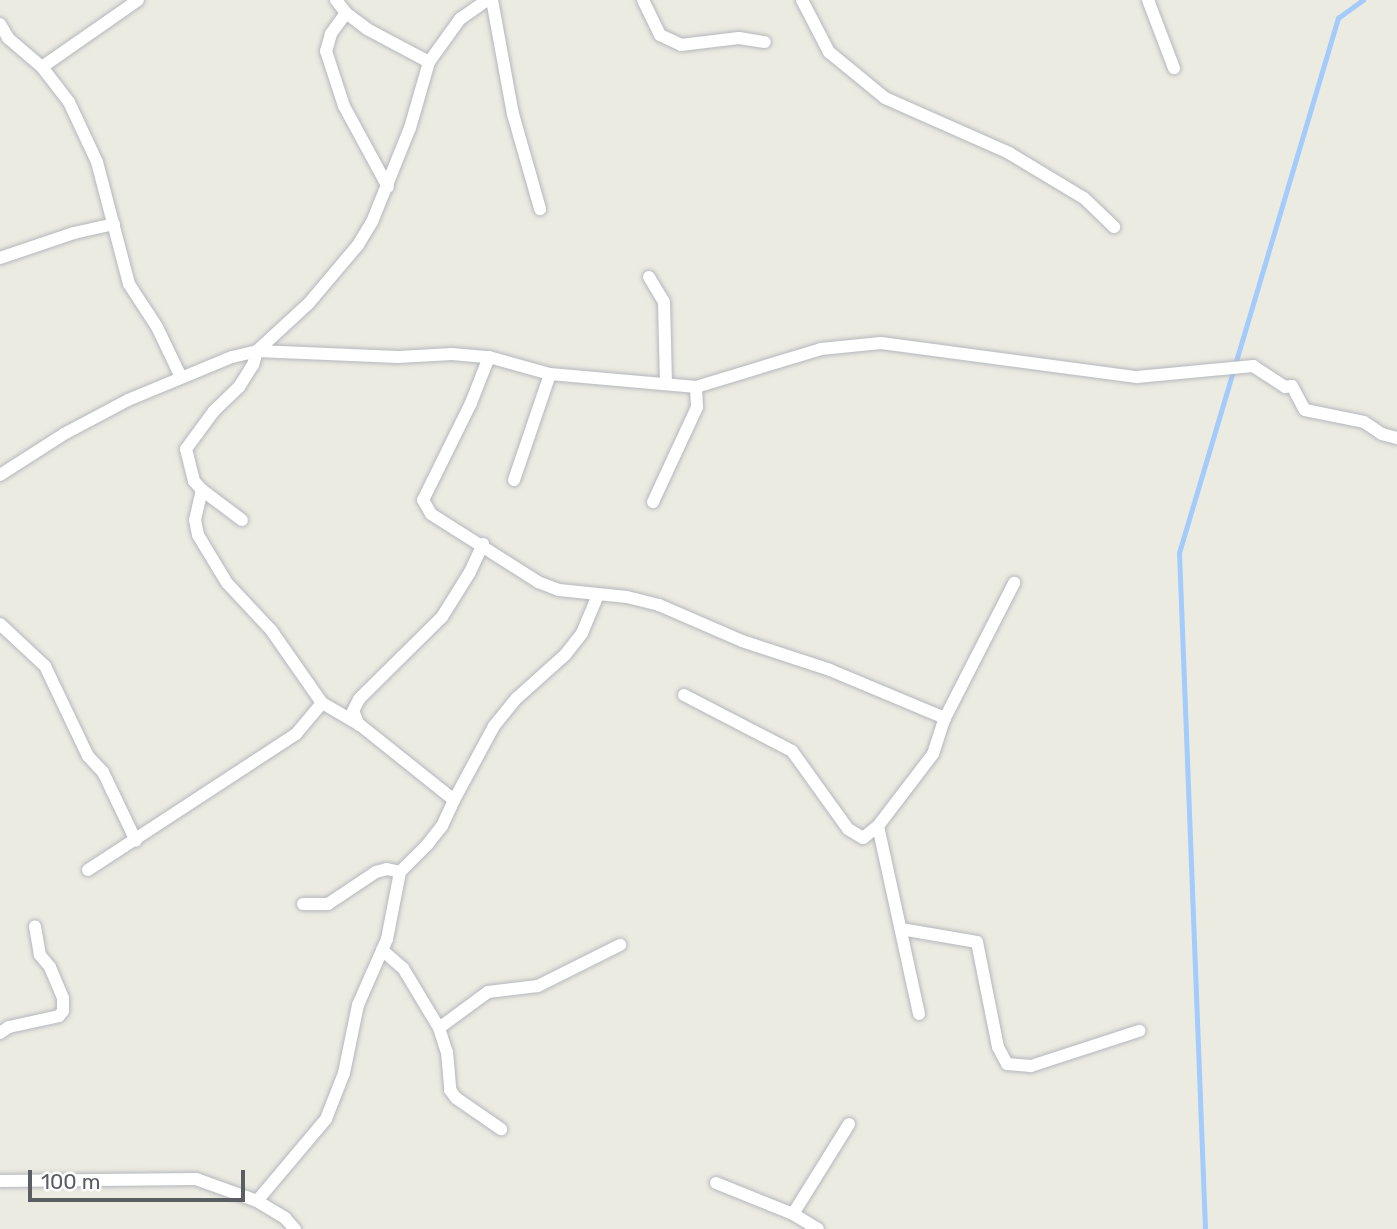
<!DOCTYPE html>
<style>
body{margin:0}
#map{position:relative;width:1397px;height:1229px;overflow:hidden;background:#ecebe2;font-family:Rubik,sans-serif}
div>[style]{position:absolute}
.stream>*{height:4.5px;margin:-2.25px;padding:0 2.25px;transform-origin:2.25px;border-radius:2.25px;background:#a3cbfb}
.roads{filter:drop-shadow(0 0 2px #b4b7bc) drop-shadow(0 0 2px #b4b7bc)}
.street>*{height:12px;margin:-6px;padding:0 6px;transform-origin:6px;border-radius:6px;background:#fff}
span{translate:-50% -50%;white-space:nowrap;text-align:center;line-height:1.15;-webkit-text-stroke:7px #fff;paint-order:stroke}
.scale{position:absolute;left:28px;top:1170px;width:217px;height:32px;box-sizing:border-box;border:4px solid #5a5d62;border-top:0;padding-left:9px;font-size:21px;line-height:24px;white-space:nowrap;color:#5a5d62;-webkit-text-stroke:5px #fff;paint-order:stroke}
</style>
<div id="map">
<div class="stream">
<div style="left:1205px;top:1229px;width:676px;rotate:-92.2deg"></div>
<div style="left:1179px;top:553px;width:558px;rotate:-73.45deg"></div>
<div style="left:1338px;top:18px;width:31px;rotate:-36deg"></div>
</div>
<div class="roads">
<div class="street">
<div style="left:336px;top:0;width:16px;rotate:52deg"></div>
<div style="left:346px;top:13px;width:26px;rotate:126deg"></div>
<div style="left:331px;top:34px;width:18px;rotate:106deg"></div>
<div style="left:326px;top:51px;width:58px;rotate:71.9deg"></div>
<div style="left:344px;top:106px;width:92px;rotate:61.5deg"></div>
<div style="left:492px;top:0;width:116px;rotate:79.6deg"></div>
<div style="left:513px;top:114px;width:99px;rotate:74.1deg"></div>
<div style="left:643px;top:0;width:39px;rotate:64deg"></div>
<div style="left:660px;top:35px;width:23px;rotate:25deg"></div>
<div style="left:681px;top:45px;width:58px;rotate:-6.9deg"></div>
<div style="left:739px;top:38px;width:26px;rotate:9deg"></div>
<div style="left:802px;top:0;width:59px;rotate:62.6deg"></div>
<div style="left:829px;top:52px;width:72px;rotate:39.4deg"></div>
<div style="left:885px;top:98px;width:136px;rotate:23.9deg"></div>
<div style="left:1009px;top:153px;width:87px;rotate:31deg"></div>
<div style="left:1084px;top:198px;width:42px;rotate:44deg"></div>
<div style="left:1148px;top:0;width:73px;rotate:69.1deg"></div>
<div style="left:346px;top:13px;width:26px;rotate:37deg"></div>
<div style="left:367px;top:29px;width:70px;rotate:28deg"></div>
<div style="left:0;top:24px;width:16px;rotate:60deg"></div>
<div style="left:8px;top:38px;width:45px;rotate:40.5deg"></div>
<div style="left:42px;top:67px;width:44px;rotate:52.4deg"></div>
<div style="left:69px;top:102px;width:66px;rotate:65deg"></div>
<div style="left:97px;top:162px;width:126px;rotate:75.3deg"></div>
<div style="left:129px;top:284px;width:51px;rotate:56.9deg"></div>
<div style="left:157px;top:327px;width:55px;rotate:64.4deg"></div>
<div style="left:42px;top:67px;width:117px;rotate:-34.9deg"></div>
<div style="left:0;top:258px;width:78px;rotate:-18.7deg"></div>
<div style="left:74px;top:233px;width:41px;rotate:-12.7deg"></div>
<div style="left:649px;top:277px;width:29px;rotate:59deg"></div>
<div style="left:664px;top:302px;width:81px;rotate:88.6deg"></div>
<div style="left:489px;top:357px;width:49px;rotate:111.4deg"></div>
<div style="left:471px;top:403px;width:108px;rotate:116.3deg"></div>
<div style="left:423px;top:500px;width:16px;rotate:60deg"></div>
<div style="left:431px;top:514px;width:127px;rotate:32.4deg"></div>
<div style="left:538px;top:582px;width:22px;rotate:21deg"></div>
<div style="left:559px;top:590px;width:68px;rotate:5.9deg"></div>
<div style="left:627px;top:597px;width:33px;rotate:14deg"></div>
<div style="left:659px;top:605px;width:90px;rotate:23.4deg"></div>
<div style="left:742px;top:641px;width:93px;rotate:18.2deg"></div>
<div style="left:830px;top:670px;width:125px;rotate:22.7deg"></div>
<div style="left:0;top:475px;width:76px;rotate:-32.6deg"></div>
<div style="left:64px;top:434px;width:72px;rotate:-28deg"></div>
<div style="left:128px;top:400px;width:113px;rotate:-22.5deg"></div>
<div style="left:232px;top:357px;width:26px;rotate:-13deg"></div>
<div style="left:257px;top:351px;width:71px;rotate:-42.7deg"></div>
<div style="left:309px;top:303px;width:76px;rotate:-49.8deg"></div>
<div style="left:358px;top:245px;width:27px;rotate:-59deg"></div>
<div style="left:372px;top:222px;width:101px;rotate:-68deg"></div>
<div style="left:410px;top:128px;width:69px;rotate:-73.9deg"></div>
<div style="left:429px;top:62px;width:53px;rotate:-54.2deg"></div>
<div style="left:460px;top:19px;width:33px;rotate:-35deg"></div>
<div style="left:514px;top:480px;width:112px;rotate:-71.2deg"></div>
<div style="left:202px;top:490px;width:50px;rotate:36.9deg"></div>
<div style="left:653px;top:502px;width:105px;rotate:-65.1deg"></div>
<div style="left:697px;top:407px;width:20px;rotate:-93deg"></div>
<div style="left:0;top:624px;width:62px;rotate:43deg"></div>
<div style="left:45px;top:666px;width:100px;rotate:64.5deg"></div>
<div style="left:88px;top:756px;width:22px;rotate:47deg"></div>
<div style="left:103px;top:772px;width:76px;rotate:64.4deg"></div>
<div style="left:684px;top:695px;width:122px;rotate:27.4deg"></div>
<div style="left:792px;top:751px;width:96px;rotate:54.3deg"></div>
<div style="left:848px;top:829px;width:17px;rotate:31deg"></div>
<div style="left:863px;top:838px;width:19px;rotate:-39deg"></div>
<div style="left:359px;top:725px;width:15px;rotate:-113deg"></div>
<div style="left:353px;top:711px;width:13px;rotate:-63deg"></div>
<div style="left:359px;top:699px;width:117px;rotate:-44.7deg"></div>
<div style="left:442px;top:617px;width:53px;rotate:-58.1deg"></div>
<div style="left:470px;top:572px;width:31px;rotate:-65deg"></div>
<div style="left:454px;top:800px;width:84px;rotate:-61.6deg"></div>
<div style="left:494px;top:726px;width:36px;rotate:-51deg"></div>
<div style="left:517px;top:698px;width:64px;rotate:-41.9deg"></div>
<div style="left:565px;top:655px;width:28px;rotate:-52deg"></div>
<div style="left:582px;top:633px;width:41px;rotate:-67.2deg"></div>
<div style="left:88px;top:870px;width:249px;rotate:-33.2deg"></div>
<div style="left:296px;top:734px;width:40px;rotate:-50deg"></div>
<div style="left:303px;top:904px;width:25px"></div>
<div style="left:328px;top:904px;width:58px;rotate:-33.7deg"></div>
<div style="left:376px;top:872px;width:11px;rotate:-15deg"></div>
<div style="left:387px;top:869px;width:13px;rotate:13deg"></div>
<div style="left:901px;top:929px;width:77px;rotate:9.7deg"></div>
<div style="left:977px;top:942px;width:107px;rotate:78.7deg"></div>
<div style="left:998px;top:1047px;width:19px;rotate:62deg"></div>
<div style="left:1007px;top:1064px;width:24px;rotate:5deg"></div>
<div style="left:1031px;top:1066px;width:114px;rotate:-18deg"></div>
<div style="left:382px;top:950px;width:28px;rotate:41deg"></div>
<div style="left:403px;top:968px;width:70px;rotate:59deg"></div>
<div style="left:439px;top:1028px;width:25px;rotate:72deg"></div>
<div style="left:447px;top:1052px;width:38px;rotate:85deg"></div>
<div style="left:450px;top:1090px;width:10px;rotate:53deg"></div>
<div style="left:456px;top:1098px;width:55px;rotate:34.6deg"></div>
<div style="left:919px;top:1014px;width:192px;rotate:-102.3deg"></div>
<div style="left:878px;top:826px;width:91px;rotate:-52.6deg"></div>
<div style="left:933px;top:754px;width:38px;rotate:-72deg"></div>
<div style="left:945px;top:718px;width:152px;rotate:-62.9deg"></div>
<div style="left:439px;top:1028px;width:61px;rotate:-36.3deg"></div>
<div style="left:488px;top:992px;width:50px;rotate:-6.8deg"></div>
<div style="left:538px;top:986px;width:92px;rotate:-26.6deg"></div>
<div style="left:0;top:1033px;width:11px;rotate:-34deg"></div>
<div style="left:9px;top:1027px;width:51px;rotate:-12.4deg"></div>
<div style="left:59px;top:1016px;width:6px;rotate:-51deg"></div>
<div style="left:63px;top:1011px;width:13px;rotate:-90deg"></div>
<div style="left:63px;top:998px;width:34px;rotate:-113deg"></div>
<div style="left:50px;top:967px;width:16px;rotate:-130deg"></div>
<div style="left:40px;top:955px;width:29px;rotate:-100deg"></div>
<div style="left:0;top:1181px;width:196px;rotate:-0.6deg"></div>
<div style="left:196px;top:1179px;width:65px;rotate:19.8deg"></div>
<div style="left:257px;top:1201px;width:33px;rotate:31deg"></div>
<div style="left:285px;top:1218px;width:15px;rotate:48deg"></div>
<div style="left:716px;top:1183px;width:83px;rotate:21.9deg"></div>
<div style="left:793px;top:1214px;width:29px;rotate:31deg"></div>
<div style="left:257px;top:1201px;width:107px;rotate:-49.9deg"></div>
<div style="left:326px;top:1119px;width:49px;rotate:-68.6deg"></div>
<div style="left:344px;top:1073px;width:69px;rotate:-78.4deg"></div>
<div style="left:358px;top:1005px;width:72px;rotate:-66.3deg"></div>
<div style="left:387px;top:939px;width:68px;rotate:-79deg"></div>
<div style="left:400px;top:872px;width:38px;rotate:-45deg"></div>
<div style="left:427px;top:845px;width:24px;rotate:-52deg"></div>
<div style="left:442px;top:826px;width:29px;rotate:-65deg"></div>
<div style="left:454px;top:800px;width:120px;rotate:-141.4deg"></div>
<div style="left:360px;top:725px;width:44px;rotate:-149.9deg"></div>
<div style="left:322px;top:703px;width:89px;rotate:-124.9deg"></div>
<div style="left:271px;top:630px;width:64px;rotate:-133.1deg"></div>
<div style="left:227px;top:583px;width:56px;rotate:-121.1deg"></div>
<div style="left:198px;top:535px;width:15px;rotate:-101deg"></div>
<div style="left:195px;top:520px;width:31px;rotate:-77deg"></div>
<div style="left:202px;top:490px;width:12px;rotate:-132deg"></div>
<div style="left:194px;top:481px;width:33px;rotate:-104deg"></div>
<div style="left:186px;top:449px;width:47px;rotate:-53.6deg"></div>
<div style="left:214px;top:411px;width:35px;rotate:-44deg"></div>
<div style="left:239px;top:387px;width:26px;rotate:-58deg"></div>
<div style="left:253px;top:365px;width:15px;rotate:-74deg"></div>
<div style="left:257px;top:351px;width:141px;rotate:2.4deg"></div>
<div style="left:398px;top:357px;width:54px;rotate:-3.2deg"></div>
<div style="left:452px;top:354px;width:37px;rotate:5deg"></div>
<div style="left:489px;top:357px;width:63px;rotate:15.6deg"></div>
<div style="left:550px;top:374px;width:147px;rotate:5.1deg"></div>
<div style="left:696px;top:387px;width:131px;rotate:-16.9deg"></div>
<div style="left:821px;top:349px;width:60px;rotate:-5.7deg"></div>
<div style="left:881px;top:343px;width:258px;rotate:7.6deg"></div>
<div style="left:1137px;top:377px;width:117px;rotate:-5.4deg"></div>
<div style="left:1253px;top:366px;width:38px;rotate:33deg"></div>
<div style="left:1285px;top:387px;width:7px;rotate:-8deg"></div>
<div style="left:1292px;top:386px;width:27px;rotate:62deg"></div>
<div style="left:1305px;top:410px;width:60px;rotate:11.5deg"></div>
<div style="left:1364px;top:422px;width:22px;rotate:34deg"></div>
<div style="left:1382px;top:434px;width:16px;rotate:15deg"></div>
<div style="left:793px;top:1214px;width:106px;rotate:-58.1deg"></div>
</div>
</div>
<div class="scale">100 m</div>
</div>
